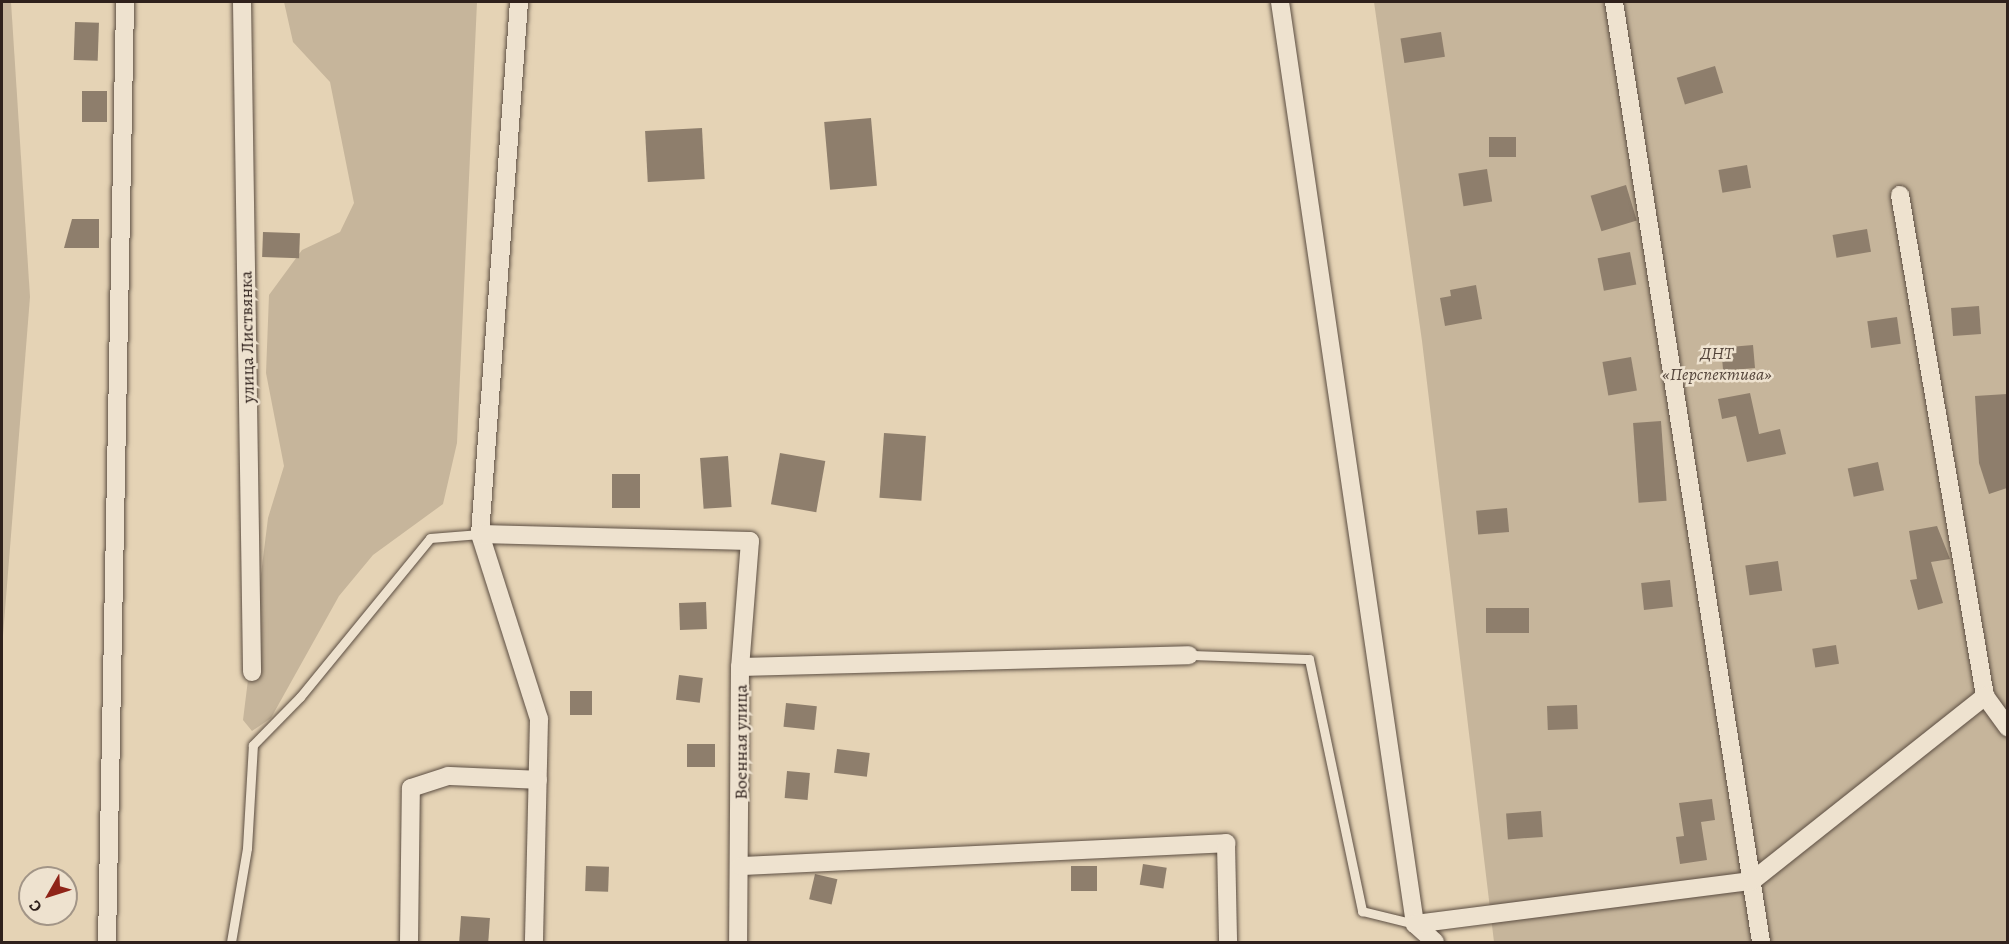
<!DOCTYPE html>
<meta charset="utf-8">
<style>
body{margin:0}
#map{position:relative;width:2009px;height:944px;overflow:hidden;background:#e5d3b5;font-family:Alegreya,serif}
div>[style]{position:absolute}
.green>*{inset:0;background:#c6b59b}
.building>*{inset:0;background:#8e7e6c;transform-origin:0 0}
.roads{filter:drop-shadow(0 0 2px #5c4e42) drop-shadow(0 0 2px #5c4e42)}
.service>*{height:9px;margin:-4.5px;padding:0 4.5px;transform-origin:4.5px;border-radius:4.5px;background:#eee2cf}
.minor>*{height:18px;margin:-9px;padding:0 9px;transform-origin:9px;border-radius:9px;background:#eee2cf}
span{translate:-50% -50%;white-space:nowrap;text-align:center;line-height:1.15;-webkit-text-stroke:5px #eee2cf;paint-order:stroke}
.street-label{font-size:18px;color:#2f211c}
.park-label{font-size:18px;color:#55463c;font-style:italic}
.frame{position:absolute;inset:0;border:3px solid #2f211c;pointer-events:none}
.north{position:absolute;left:18px;top:866px;width:60px;height:60px;box-sizing:border-box;background:#eee2cf;border:2px solid #a29587;border-radius:50%;rotate:231deg;font-size:16px;font-weight:700;line-height:24px;text-align:center;color:#2f211c}
.north::after{content:'';display:block;margin:auto;width:21px;height:27px;background:#8f2418;clip-path:polygon(50% 0,100% 100%,50% 72%,0 100%)}
</style>
<div id="map">
<div class="green">
<div style="clip-path:polygon(2px 2px,11px 2px,30px 297px,2px 648px)"></div>
<div style="clip-path:polygon(284px 2px,477px 2px,457px 443px,443px 504px,373px 555px,339px 596px,271px 718px,252px 731px,243px 720px,268px 518px,284px 466px,266px 373px,269px 295px,302px 250px,340px 232px,354px 203px,330px 82px,293px 42px)"></div>
<div style="clip-path:polygon(1374px 2px,2007px 2px,2007px 942px,1494px 942px,1422px 341px)"></div>
</div>
<div class="building">
<div style="left:75px;top:22px;width:24px;height:38px;rotate:2deg"></div>
<div style="left:1441px;top:32px;width:25px;height:41px;rotate:81deg"></div>
<div style="left:1715px;top:66px;width:28px;height:40px;rotate:73deg"></div>
<div style="left:82px;top:91px;width:25px;height:31px"></div>
<div style="left:871px;top:118px;width:68px;height:47px;rotate:85deg"></div>
<div style="left:702px;top:128px;width:51px;height:57px;rotate:87deg"></div>
<div style="left:1489px;top:137px;width:27px;height:20px"></div>
<div style="left:1747px;top:165px;width:23px;height:29px;rotate:80deg"></div>
<div style="left:1487px;top:169px;width:33px;height:29px;rotate:81deg"></div>
<div style="left:1626px;top:185px;width:37px;height:37px;rotate:73deg"></div>
<div style="clip-path:polygon(72px 219px,99px 219px,99px 248px,64px 248px)"></div>
<div style="left:1867px;top:229px;width:23px;height:35px;rotate:80deg"></div>
<div style="left:263px;top:232px;width:37px;height:25px;rotate:2deg"></div>
<div style="left:1630px;top:252px;width:33px;height:33px;rotate:79deg"></div>
<div style="clip-path:polygon(1476px 285px,1482px 319px,1445px 326px,1440px 298px,1451px 296px,1450px 290px)"></div>
<div style="left:1979px;top:306px;width:28px;height:28px;rotate:86deg"></div>
<div style="left:1897px;top:317px;width:27px;height:30px;rotate:82deg"></div>
<div style="left:1753px;top:345px;width:23px;height:32px;rotate:85deg"></div>
<div style="left:1631px;top:357px;width:34px;height:29px;rotate:80deg"></div>
<div style="clip-path:polygon(1750px 393px,1759px 434px,1780px 429px,1786px 454px,1747px 462px,1736px 416px,1722px 419px,1718px 399px)"></div>
<div style="clip-path:polygon(2007px 394px,2007px 488px,1989px 494px,1979px 463px,1975px 396px)"></div>
<div style="left:1661px;top:421px;width:80px;height:28px;rotate:86deg"></div>
<div style="left:884px;top:433px;width:42px;height:65px;rotate:4deg"></div>
<div style="left:780px;top:453px;width:46px;height:52px;rotate:10deg"></div>
<div style="left:728px;top:456px;width:51px;height:28px;rotate:86deg"></div>
<div style="left:1878px;top:462px;width:29px;height:31px;rotate:78deg"></div>
<div style="left:612px;top:474px;width:28px;height:34px"></div>
<div style="left:1507px;top:508px;width:24px;height:31px;rotate:85deg"></div>
<div style="clip-path:polygon(1937px 526px,1950px 559px,1931px 562px,1943px 603px,1918px 610px,1910px 580px,1917px 579px,1909px 531px)"></div>
<div style="left:1778px;top:561px;width:30px;height:33px;rotate:82deg"></div>
<div style="left:1670px;top:580px;width:27px;height:29px;rotate:84deg"></div>
<div style="left:706px;top:602px;width:27px;height:27px;rotate:88deg"></div>
<div style="left:1486px;top:608px;width:43px;height:25px"></div>
<div style="left:1836px;top:645px;width:19px;height:24px;rotate:81deg"></div>
<div style="left:679px;top:675px;width:24px;height:25px;rotate:7deg"></div>
<div style="left:570px;top:691px;width:22px;height:24px"></div>
<div style="left:786px;top:703px;width:31px;height:24px;rotate:6deg"></div>
<div style="left:1577px;top:705px;width:24px;height:30px;rotate:88deg"></div>
<div style="left:687px;top:744px;width:28px;height:23px"></div>
<div style="left:837px;top:749px;width:33px;height:24px;rotate:7deg"></div>
<div style="left:787px;top:771px;width:23px;height:27px;rotate:5deg"></div>
<div style="clip-path:polygon(1712px 799px,1715px 820px,1701px 822px,1707px 860px,1680px 864px,1676px 837px,1684px 836px,1679px 803px)"></div>
<div style="left:1541px;top:811px;width:26px;height:35px;rotate:86deg"></div>
<div style="left:1143px;top:864px;width:24px;height:21px;rotate:9deg"></div>
<div style="left:586px;top:866px;width:23px;height:25px;rotate:2deg"></div>
<div style="left:1071px;top:866px;width:26px;height:25px"></div>
<div style="left:815px;top:874px;width:23px;height:26px;rotate:13deg"></div>
<div style="left:461px;top:916px;width:29px;height:26px;rotate:4deg"></div>
</div>
<div class="roads">
<div class="service">
<div style="left:1189px;top:655px;width:120px;rotate:1.9deg"></div>
<div style="left:1309px;top:659px;width:258px;rotate:78.1deg"></div>
<div style="left:1362px;top:911px;width:55px;rotate:13.8deg"></div>
<div style="left:231px;top:942px;width:95px;rotate:-80.3deg"></div>
<div style="left:247px;top:848px;width:103px;rotate:-86.7deg"></div>
<div style="left:253px;top:745px;width:67px;rotate:-45.6deg"></div>
<div style="left:300px;top:697px;width:205px;rotate:-50.7deg"></div>
<div style="left:430px;top:538px;width:50px;rotate:-4.6deg"></div>
</div>
<div class="minor">
<div style="left:242px;top:2px;width:670px;rotate:89.14deg"></div>
<div style="left:519px;top:2px;width:533px;rotate:94.19deg"></div>
<div style="left:480px;top:534px;width:194px;rotate:72.3deg"></div>
<div style="left:539px;top:719px;width:223px;rotate:91.3deg"></div>
<div style="left:1280px;top:2px;width:932px;rotate:81.67deg"></div>
<div style="left:1415px;top:924px;width:27px;rotate:42deg"></div>
<div style="left:1614px;top:2px;width:951px;rotate:81.11deg"></div>
<div style="left:1900px;top:195px;width:508px;rotate:80.37deg"></div>
<div style="left:1985px;top:696px;width:39px;rotate:54deg"></div>
<div style="left:480px;top:534px;width:270px;rotate:1.5deg"></div>
<div style="left:750px;top:541px;width:126px;rotate:94.5deg"></div>
<div style="left:740px;top:667px;width:275px;rotate:90.4deg"></div>
<div style="left:740px;top:667px;width:449px;rotate:-1.5deg"></div>
<div style="left:741px;top:866px;width:486px;rotate:-2.7deg"></div>
<div style="left:1226px;top:843px;width:99px;rotate:88.8deg"></div>
<div style="left:1415px;top:924px;width:340px;rotate:-7.3deg"></div>
<div style="left:1752px;top:881px;width:298px;rotate:-38.4deg"></div>
<div style="left:107px;top:942px;width:940px;rotate:-88.9deg"></div>
<div style="left:409px;top:942px;width:154px;rotate:-89.3deg"></div>
<div style="left:411px;top:788px;width:39px;rotate:-18deg"></div>
<div style="left:448px;top:776px;width:90px;rotate:2.5deg"></div>
</div>
</div>
<div class="street-label">
<span style="left:247px;top:337px;rotate:-91deg">улица Листвянка</span>
<span style="left:741px;top:742px;rotate:-90deg">Военная улица</span>
</div>
<div class="park-label">
<span style="left:1717px;top:364px">ДНТ<br>«Перспектива»</span>
</div>
<div class="frame"></div>
<div class="north">С</div>
</div>
